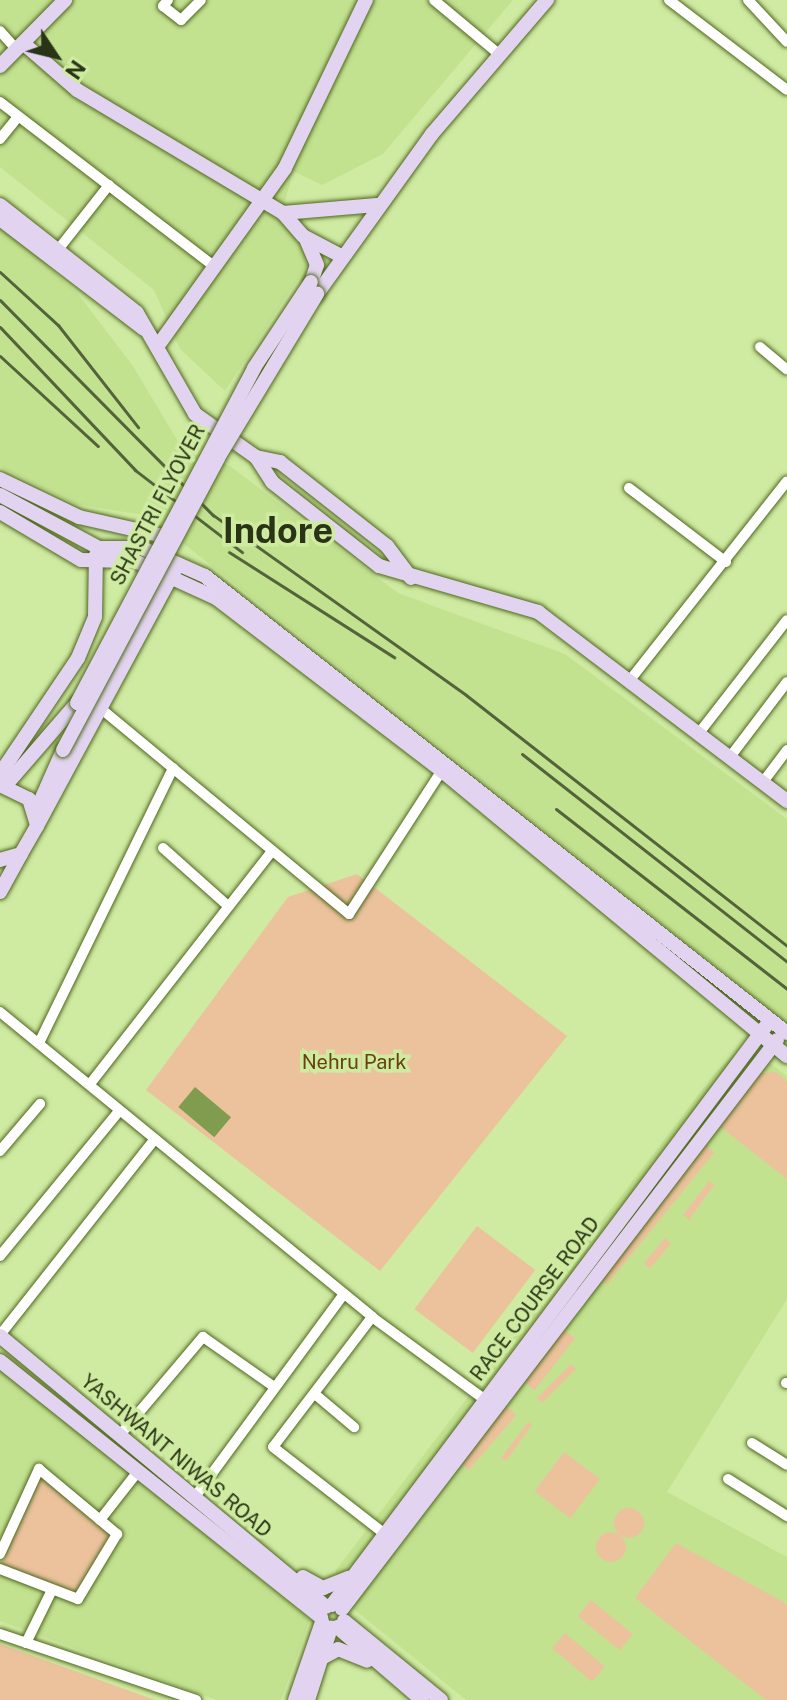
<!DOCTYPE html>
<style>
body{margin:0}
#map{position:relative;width:787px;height:1700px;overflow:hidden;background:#cfeba1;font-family:"Public Sans",sans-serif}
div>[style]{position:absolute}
.built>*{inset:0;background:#c3e290}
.green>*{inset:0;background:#ebc29b;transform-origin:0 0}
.round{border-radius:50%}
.water>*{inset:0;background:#809c4e;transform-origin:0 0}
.roads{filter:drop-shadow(0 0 2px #506720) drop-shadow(0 0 2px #506720)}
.street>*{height:10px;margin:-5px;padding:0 5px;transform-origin:5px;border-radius:5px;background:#fff}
.secondary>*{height:14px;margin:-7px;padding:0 7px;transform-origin:7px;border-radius:7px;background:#e2d4f0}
.rail>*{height:3px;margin:-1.5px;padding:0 1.5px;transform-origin:1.5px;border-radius:1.5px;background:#53633a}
.bridges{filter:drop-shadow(0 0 2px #506720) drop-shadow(0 0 2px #506720)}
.secondary-bridge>*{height:14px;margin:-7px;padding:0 7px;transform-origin:7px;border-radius:7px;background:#e2d4f0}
span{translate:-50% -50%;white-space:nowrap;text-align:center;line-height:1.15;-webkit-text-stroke:7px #cfeba1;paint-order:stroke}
.street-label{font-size:20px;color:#293416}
.park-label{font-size:20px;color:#69400e}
.town-label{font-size:36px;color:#293416;font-weight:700}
.north{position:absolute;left:16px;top:16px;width:80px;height:80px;-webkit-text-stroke:6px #cfeba1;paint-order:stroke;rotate:125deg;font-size:22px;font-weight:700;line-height:32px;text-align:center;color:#293416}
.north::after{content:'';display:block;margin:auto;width:28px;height:36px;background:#293416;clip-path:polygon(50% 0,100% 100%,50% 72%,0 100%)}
</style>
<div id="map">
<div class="built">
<div style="clip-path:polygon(0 0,513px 0,383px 154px,322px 185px,293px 171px,283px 209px,315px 235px,319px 247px,225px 391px,180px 349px,154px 290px,0 167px)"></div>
<div style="clip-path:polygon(0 222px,78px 294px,133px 366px,182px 448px,230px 466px,398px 593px,565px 654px,787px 819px,787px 1023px,149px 516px,75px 504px,0 467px)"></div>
<div style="clip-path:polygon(758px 1054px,787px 1076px,787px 1299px,667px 1492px,787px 1557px,787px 1700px,466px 1700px,345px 1602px,334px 1588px,336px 1570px,715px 1073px,733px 1055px)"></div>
<div style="clip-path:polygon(0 1368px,310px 1620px,281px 1700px,216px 1700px,0 1621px)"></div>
</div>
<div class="green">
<div style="clip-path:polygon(357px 874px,567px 1036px,380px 1271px,146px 1090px,288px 897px)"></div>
<div style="clip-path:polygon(776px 1072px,787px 1081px,787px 1179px,713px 1121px,754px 1074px)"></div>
<div style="left:698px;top:1139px;width:21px;height:170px;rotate:39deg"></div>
<div style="clip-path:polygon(709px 1181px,714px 1185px,689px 1220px,683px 1215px)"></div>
<div style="left:477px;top:1226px;width:73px;height:104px;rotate:37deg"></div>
<div style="left:665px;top:1238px;width:8px;height:33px;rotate:40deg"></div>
<div style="left:557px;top:1324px;width:23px;height:66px;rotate:38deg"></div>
<div style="left:571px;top:1364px;width:7px;height:48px;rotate:45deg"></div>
<div style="left:499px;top:1400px;width:23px;height:73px;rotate:41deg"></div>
<div style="clip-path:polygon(528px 1422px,532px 1425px,506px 1461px,501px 1458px)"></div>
<div style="left:564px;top:1452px;width:45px;height:49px;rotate:37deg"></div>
<div style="clip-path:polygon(39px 1469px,117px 1534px,78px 1599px,0 1569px)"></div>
<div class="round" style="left:614px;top:1508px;width:30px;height:30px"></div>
<div class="round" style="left:596px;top:1532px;width:30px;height:30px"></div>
<div style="clip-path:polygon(676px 1543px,787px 1604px,787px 1700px,766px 1700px,635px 1598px)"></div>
<div style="left:591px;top:1600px;width:54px;height:21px;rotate:39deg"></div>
<div style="left:565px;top:1633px;width:52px;height:20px;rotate:40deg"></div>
<div style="clip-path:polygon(0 1644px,155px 1700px,0 1700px)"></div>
</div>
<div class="water">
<div style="left:195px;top:1087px;width:47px;height:26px;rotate:40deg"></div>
</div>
<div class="roads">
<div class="street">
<div style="left:168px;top:0;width:8px;rotate:130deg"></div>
<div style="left:163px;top:6px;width:23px;rotate:38deg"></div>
<div style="left:181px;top:20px;width:28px;rotate:-45deg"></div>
<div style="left:434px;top:0;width:86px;rotate:39.8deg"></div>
<div style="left:669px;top:0;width:148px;rotate:37.3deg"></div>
<div style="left:748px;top:0;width:57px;rotate:47.1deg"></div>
<div style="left:0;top:31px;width:25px;rotate:48deg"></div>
<div style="left:0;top:102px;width:271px;rotate:37.5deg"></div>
<div style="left:0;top:139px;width:28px;rotate:-51deg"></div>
<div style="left:57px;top:251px;width:84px;rotate:-51.8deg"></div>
<div style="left:760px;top:347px;width:35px;rotate:40deg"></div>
<div style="left:629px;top:488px;width:122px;rotate:37.3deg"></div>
<div style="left:630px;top:680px;width:253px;rotate:-51.7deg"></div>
<div style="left:105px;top:712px;width:317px;rotate:39.6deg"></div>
<div style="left:349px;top:914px;width:175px;rotate:-57.1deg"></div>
<div style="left:699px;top:733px;width:143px;rotate:-52.1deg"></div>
<div style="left:730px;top:757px;width:94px;rotate:-52.8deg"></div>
<div style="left:763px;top:782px;width:40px;rotate:-53deg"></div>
<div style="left:163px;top:848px;width:87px;rotate:41.7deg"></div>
<div style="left:0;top:1012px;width:481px;rotate:39.3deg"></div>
<div style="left:372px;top:1317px;width:139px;rotate:36.2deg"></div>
<div style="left:39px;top:1043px;width:306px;rotate:-64deg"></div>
<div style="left:90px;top:1084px;width:296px;rotate:-52deg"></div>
<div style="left:0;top:1151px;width:62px;rotate:-49.6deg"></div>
<div style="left:0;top:1256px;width:188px;rotate:-50.6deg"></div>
<div style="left:372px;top:1317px;width:163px;rotate:127.3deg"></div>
<div style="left:273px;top:1447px;width:138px;rotate:37.9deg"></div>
<div style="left:0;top:1335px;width:250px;rotate:-51.7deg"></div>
<div style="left:786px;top:1383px;width:1px"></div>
<div style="left:316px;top:1395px;width:50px;rotate:40.1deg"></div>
<div style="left:119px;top:1436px;width:130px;rotate:-49.7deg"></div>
<div style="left:203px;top:1337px;width:85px;rotate:35deg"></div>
<div style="left:752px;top:1443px;width:41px;rotate:32.2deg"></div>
<div style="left:728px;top:1479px;width:70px;rotate:32.1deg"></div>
<div style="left:194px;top:1498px;width:253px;rotate:-53.7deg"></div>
<div style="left:100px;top:1520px;width:63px;rotate:-52deg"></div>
<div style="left:0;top:1554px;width:94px;rotate:-65.4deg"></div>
<div style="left:39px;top:1469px;width:102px;rotate:39.8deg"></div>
<div style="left:117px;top:1534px;width:76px;rotate:121deg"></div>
<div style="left:78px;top:1599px;width:84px;rotate:-159deg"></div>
<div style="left:0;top:1634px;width:207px;rotate:18.6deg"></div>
<div style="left:26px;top:1643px;width:59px;rotate:-63.9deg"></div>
</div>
<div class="secondary">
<div style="left:23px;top:43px;width:72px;rotate:41deg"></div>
<div style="left:77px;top:90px;width:240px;rotate:30.8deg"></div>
<div style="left:283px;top:213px;width:30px;rotate:49deg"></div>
<div style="left:303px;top:236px;width:45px;rotate:27.7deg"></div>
<div style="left:0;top:66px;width:93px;rotate:-45.4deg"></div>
<div style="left:0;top:205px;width:174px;rotate:38.2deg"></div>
<div style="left:137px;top:313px;width:116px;rotate:60.1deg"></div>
<div style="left:195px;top:414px;width:75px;rotate:35.2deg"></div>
<div style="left:256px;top:457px;width:25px;rotate:12deg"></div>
<div style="left:280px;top:462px;width:136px;rotate:38.1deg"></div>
<div style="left:387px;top:546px;width:40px;rotate:53deg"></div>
<div style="left:283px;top:213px;width:94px;rotate:-4.9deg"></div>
<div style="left:0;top:219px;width:181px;rotate:37.4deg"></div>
<div style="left:306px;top:239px;width:28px;rotate:67deg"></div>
<div style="left:317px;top:265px;width:18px;rotate:109deg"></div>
<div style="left:317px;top:294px;width:197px;rotate:-54.3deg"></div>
<div style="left:432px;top:134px;width:177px;rotate:-49.4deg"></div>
<div style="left:157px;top:347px;width:220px;rotate:-54.4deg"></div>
<div style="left:285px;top:168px;width:187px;rotate:-64.3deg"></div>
<div style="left:256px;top:457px;width:30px;rotate:57deg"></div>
<div style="left:272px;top:482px;width:136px;rotate:38.1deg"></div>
<div style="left:379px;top:566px;width:166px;rotate:16.1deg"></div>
<div style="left:538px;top:612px;width:313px;rotate:37.2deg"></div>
<div style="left:0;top:479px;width:88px;rotate:25.7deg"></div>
<div style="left:79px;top:517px;width:86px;rotate:12.7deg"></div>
<div style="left:0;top:495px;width:112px;rotate:28.2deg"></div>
<div style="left:99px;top:548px;width:43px"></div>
<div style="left:142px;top:548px;width:69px;rotate:24deg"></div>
<div style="left:205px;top:576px;width:740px;rotate:38.14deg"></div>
<div style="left:0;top:512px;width:94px;rotate:30.7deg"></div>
<div style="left:81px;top:560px;width:54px;rotate:1.1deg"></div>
<div style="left:135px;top:561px;width:89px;rotate:24.6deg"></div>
<div style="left:216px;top:598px;width:283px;rotate:37.4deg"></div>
<div style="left:441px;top:770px;width:449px;rotate:39.6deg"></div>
<div style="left:0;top:774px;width:140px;rotate:-56.1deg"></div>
<div style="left:78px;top:658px;width:44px;rotate:-67.5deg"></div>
<div style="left:95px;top:617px;width:62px;rotate:-89.1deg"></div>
<div style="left:0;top:785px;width:32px;rotate:26deg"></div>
<div style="left:29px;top:799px;width:28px;rotate:73deg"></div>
<div style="left:37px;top:826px;width:32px;rotate:120deg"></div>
<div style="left:21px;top:854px;width:22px;rotate:164deg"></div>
<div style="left:6px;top:785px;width:108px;rotate:-49.1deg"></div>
<div style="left:36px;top:811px;width:67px;rotate:-66.1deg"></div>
<div style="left:37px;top:826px;width:295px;rotate:-61.7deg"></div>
<div style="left:0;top:892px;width:43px;rotate:-61.1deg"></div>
<div style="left:0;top:1336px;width:424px;rotate:39.7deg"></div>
<div style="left:0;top:1361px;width:411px;rotate:38.6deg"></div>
<div style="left:303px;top:1577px;width:23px;rotate:29deg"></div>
<div style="left:323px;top:1588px;width:27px;rotate:-22deg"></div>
<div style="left:332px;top:1605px;width:724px;rotate:-53.15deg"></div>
<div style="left:342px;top:1609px;width:716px;rotate:-52.6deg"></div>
<div style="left:344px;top:1621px;width:125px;rotate:39.2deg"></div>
<div style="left:337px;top:1627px;width:112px;rotate:40.7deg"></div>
<div style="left:322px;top:1658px;width:18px;rotate:-29deg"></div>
<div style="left:338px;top:1649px;width:31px;rotate:22deg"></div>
<div style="left:295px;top:1700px;width:83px;rotate:-70.9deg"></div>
<div style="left:308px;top:1700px;width:76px;rotate:-72.3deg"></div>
</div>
</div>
<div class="rail">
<div style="left:0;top:272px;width:79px;rotate:42.4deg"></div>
<div style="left:58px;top:325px;width:130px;rotate:51.9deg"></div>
<div style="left:0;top:300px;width:303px;rotate:45.3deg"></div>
<div style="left:213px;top:515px;width:310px;rotate:35.4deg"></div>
<div style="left:466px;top:695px;width:407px;rotate:38deg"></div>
<div style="left:0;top:327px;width:197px;rotate:46.6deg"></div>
<div style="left:135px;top:470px;width:135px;rotate:37.5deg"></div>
<div style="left:0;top:356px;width:133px;rotate:42.6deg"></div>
<div style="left:229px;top:552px;width:196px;rotate:32.5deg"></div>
<div style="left:522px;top:754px;width:337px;rotate:38.1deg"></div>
<div style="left:556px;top:809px;width:293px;rotate:37.9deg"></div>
</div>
<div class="bridges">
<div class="secondary-bridge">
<div style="left:77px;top:703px;width:379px;rotate:-62.1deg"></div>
<div style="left:254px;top:368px;width:103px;rotate:-56.5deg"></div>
<div style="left:63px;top:750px;width:331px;rotate:-62deg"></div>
<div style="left:218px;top:458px;width:192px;rotate:-58.9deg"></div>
</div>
</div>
<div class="street-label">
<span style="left:158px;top:505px;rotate:-62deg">SHASTRI FLYOVER</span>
<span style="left:535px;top:1299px;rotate:-53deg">RACE COURSE ROAD</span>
<span style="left:176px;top:1456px;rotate:40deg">YASHWANT NIWAS ROAD</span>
</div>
<div class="park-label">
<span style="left:354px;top:1062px">Nehru Park</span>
</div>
<div class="town-label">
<span style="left:278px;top:531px">Indore</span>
</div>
<div class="north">N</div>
</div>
